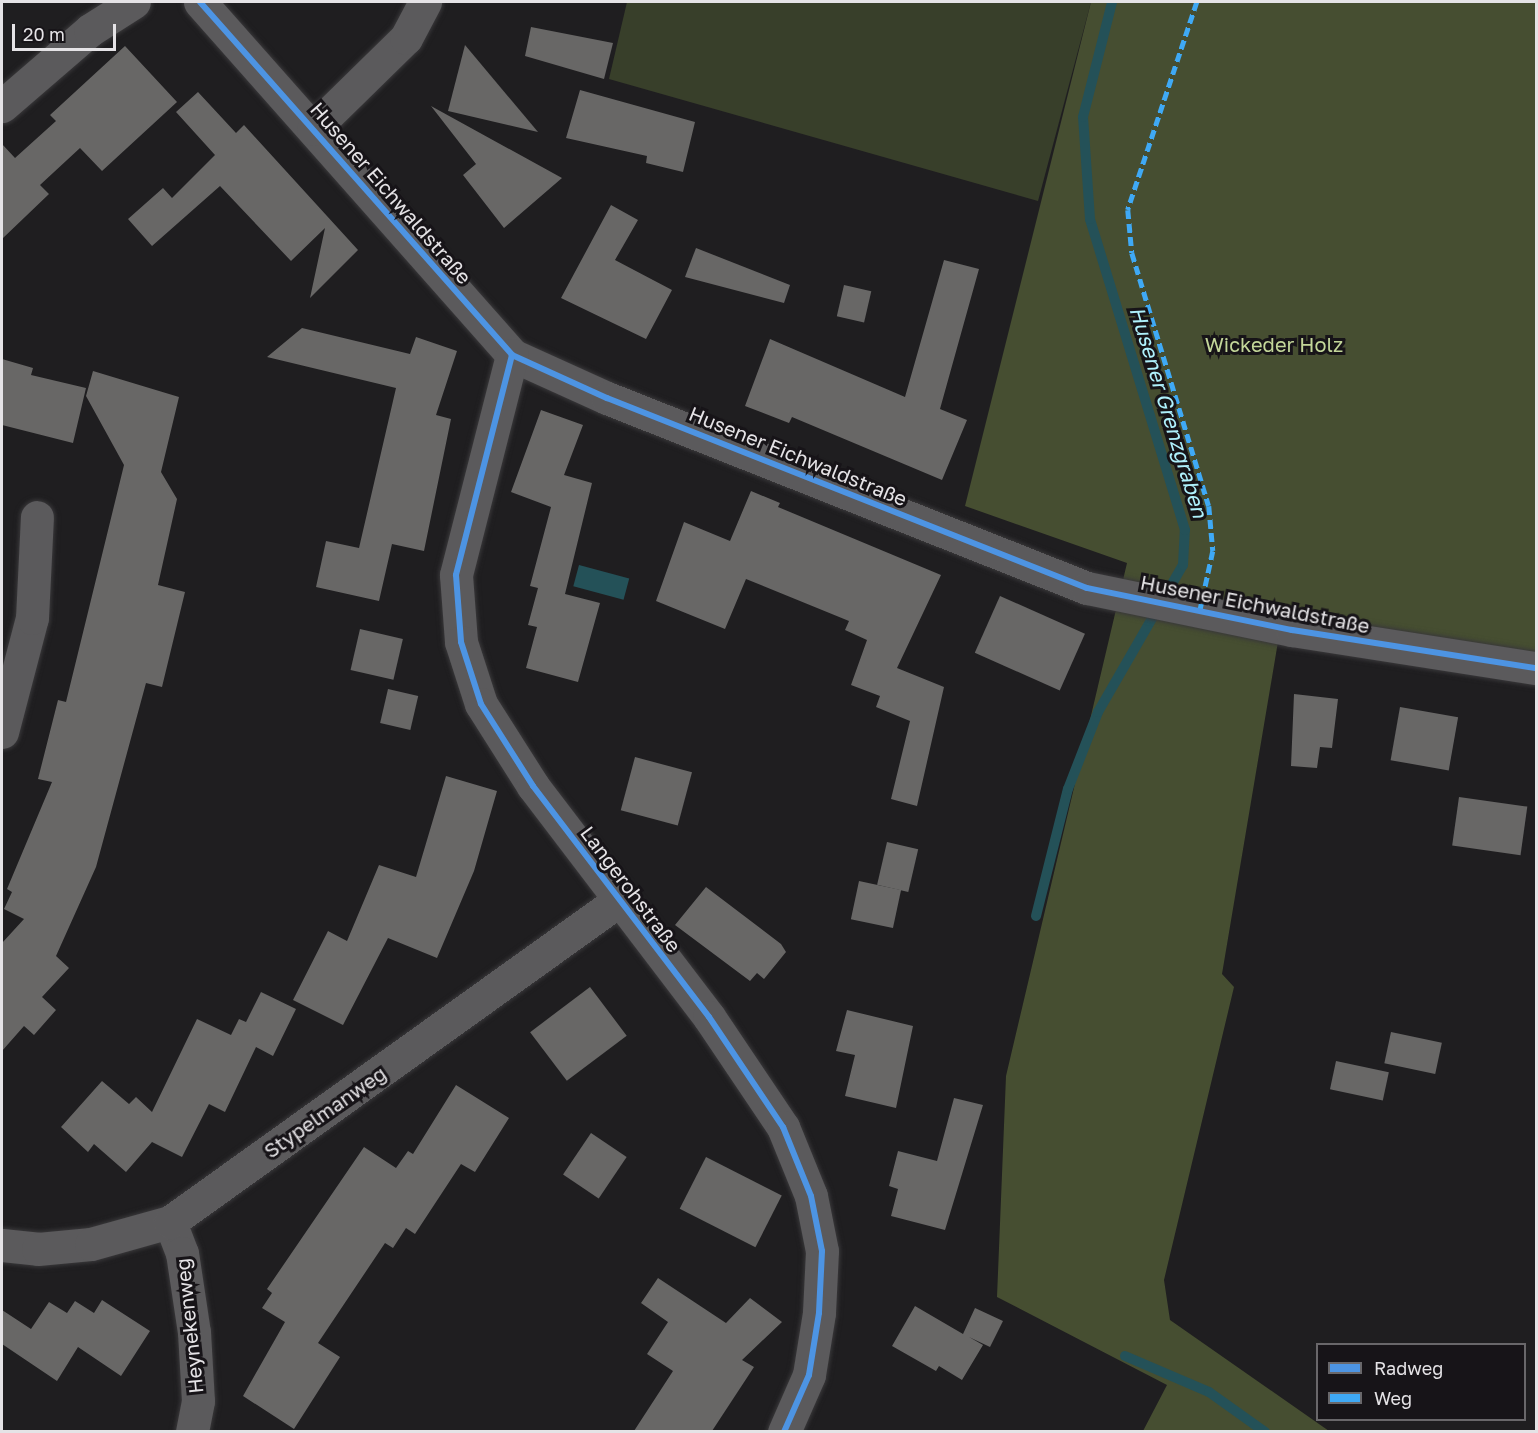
<!DOCTYPE html>
<meta charset="utf-8">
<style>
body{margin:0}
#map{position:relative;width:1538px;height:1433px;overflow:hidden;background:#1f1e20;font-family:"Golos Text",sans-serif}
div>[style]{position:absolute}
.green>*{inset:0;background:#383f2a}
.forest>*{inset:0;background:#464e31}
.water>*{inset:0;background:#245158;transform-origin:0 0}
.stream>*{height:10px;margin:-5px;padding:0 5px;transform-origin:5px;border-radius:5px;background:#245158}
.building>*{inset:0;background:#686766;transform-origin:0 0}
.roads{filter:drop-shadow(0 0 2px #39383a) drop-shadow(0 0 2px #39383a)}
.minor>*{height:33px;margin:-16.5px;padding:0 16.5px;transform-origin:16.5px;border-radius:16.5px;background:#5b5a5c}
.quiet>*{height:4.5px;margin-top:-2.25px;transform-origin:0;background:repeating-linear-gradient(90deg,#3fa9f5 0 9px,transparent 0 13.5px)}
.cycleway>*{height:6px;margin:-3px;padding:0 3px;transform-origin:3px;border-radius:3px;background:#4d94e3}
span{translate:-50% -50%;white-space:nowrap;text-align:center;line-height:1.15;-webkit-text-stroke:6px #171418;paint-order:stroke}
.street-label{font-size:20px;color:#e5e3e6}
.park-label{font-size:20px;color:#c3d699}
.water-label{font-size:21px;color:#aff1fc;font-style:italic}
.frame{position:absolute;inset:0;border:3px solid #e5e3e6;pointer-events:none}
.legend{position:absolute;left:1316px;top:1343px;width:210px;height:78px;box-sizing:border-box;background:#171418;border:2px solid #69676a;margin:0;padding:8px 10px;list-style:none;font-size:18px;color:#e5e3e6}
.legend li{display:flex;align-items:center;gap:12px;height:30px}
.legend b{width:30px;border:2px solid #69676a}
.scale{position:absolute;left:12px;top:24px;width:104px;height:27px;box-sizing:border-box;border:3px solid #e5e3e6;border-top:0;padding-left:8px;font-size:18px;line-height:21px;white-space:nowrap;color:#e5e3e6;-webkit-text-stroke:4px #171418;paint-order:stroke}
</style>
<div id="map">
<div class="green">
<div style="clip-path:polygon(627px 2px,1091px 2px,1038px 201px,609px 79px)"></div>
</div>
<div class="forest">
<div style="clip-path:polygon(1091px 2px,1536px 2px,1536px 655px,1283px 612px,1222px 974px,1234px 987px,1164px 1280px,1170px 1320px,1329px 1431px,1143px 1431px,1167px 1385px,997px 1297px,1006px 1076px,1127px 563px,965px 506px)"></div>
</div>
<div class="water">
<div style="left:579px;top:565px;width:52px;height:22px;rotate:15deg"></div>
</div>
<div class="stream">
<div style="left:1036px;top:916px;width:131px;rotate:-75.9deg"></div>
<div style="left:1068px;top:789px;width:83px;rotate:-68.7deg"></div>
<div style="left:1098px;top:712px;width:170px;rotate:-60deg"></div>
<div style="left:1183px;top:565px;width:35px;rotate:-87deg"></div>
<div style="left:1185px;top:530px;width:325px;rotate:-107deg"></div>
<div style="left:1090px;top:219px;width:102px;rotate:-93.9deg"></div>
<div style="left:1083px;top:117px;width:119px;rotate:-75.8deg"></div>
<div style="left:1125px;top:1356px;width:91px;rotate:23.2deg"></div>
<div style="left:1209px;top:1392px;width:69px;rotate:35.5deg"></div>
</div>
<div class="building">
<div style="clip-path:polygon(531px 27px,613px 43px,604px 79px,525px 56px)"></div>
<div style="clip-path:polygon(465px 45px,538px 132px,448px 111px)"></div>
<div style="clip-path:polygon(125px 46px,177px 102px,102px 171px,80px 148px,40px 185px,49px 194px,2px 239px,2px 144px,15px 158px,56px 121px,50px 115px)"></div>
<div style="clip-path:polygon(580px 90px,695px 122px,683px 172px,646px 163px,647px 156px,566px 138px)"></div>
<div style="clip-path:polygon(198px 92px,236px 133px,244px 125px,358px 250px,310px 298px,325px 228px,291px 261px,220px 186px,152px 246px,128px 219px,163px 188px,172px 198px,215px 155px,176px 112px)"></div>
<div style="clip-path:polygon(431px 106px,562px 178px,504px 228px,463px 175px,476px 164px)"></div>
<div style="clip-path:polygon(611px 205px,638px 220px,615px 260px,672px 290px,646px 339px,561px 298px)"></div>
<div style="clip-path:polygon(696px 248px,790px 285px,784px 303px,685px 277px)"></div>
<div style="clip-path:polygon(944px 260px,979px 269px,940px 409px,967px 420px,942px 480px,792px 417px,789px 423px,745px 406px,770px 339px,905px 397px)"></div>
<div style="left:844px;top:285px;width:28px;height:32px;rotate:13deg"></div>
<div style="clip-path:polygon(302px 328px,410px 354px,416px 337px,457px 351px,436px 415px,451px 419px,424px 551px,392px 544px,379px 601px,316px 587px,326px 541px,359px 548px,396px 388px,267px 357px)"></div>
<div style="clip-path:polygon(2px 359px,33px 368px,31px 375px,86px 388px,73px 443px,2px 425px)"></div>
<div style="clip-path:polygon(93px 371px,179px 397px,161px 472px,177px 499px,158px 585px,185px 592px,162px 687px,146px 683px,96px 867px,56px 956px,69px 968px,42px 997px,56px 1010px,34px 1035px,24px 1026px,2px 1051px,2px 943px,24px 919px,4px 909px,12px 892px,7px 889px,52px 782px,38px 779px,58px 700px,66px 702px,124px 465px,86px 396px)"></div>
<div style="clip-path:polygon(541px 410px,583px 425px,564px 475px,592px 483px,565px 594px,600px 603px,578px 682px,526px 668px,537px 627px,528px 625px,538px 588px,530px 586px,551px 507px,511px 492px)"></div>
<div style="clip-path:polygon(751px 491px,780px 503px,778px 507px,941px 575px,897px 668px,944px 687px,917px 806px,891px 799px,910px 721px,876px 707px,880px 696px,851px 685px,867px 640px,845px 630px,849px 621px,746px 579px,725px 629px,656px 601px,684px 522px,730px 541px)"></div>
<div style="left:1000px;top:596px;width:93px;height:62px;rotate:24deg"></div>
<div style="left:360px;top:629px;width:44px;height:42px;rotate:13deg"></div>
<div style="left:388px;top:689px;width:31px;height:35px;rotate:13deg"></div>
<div style="clip-path:polygon(1294px 694px,1338px 699px,1332px 748px,1320px 747px,1317px 768px,1291px 766px)"></div>
<div style="left:1400px;top:707px;width:59px;height:54px;rotate:10deg"></div>
<div style="left:635px;top:757px;width:59px;height:55px;rotate:15deg"></div>
<div style="clip-path:polygon(446px 776px,497px 791px,474px 871px,437px 958px,388px 938px,343px 1025px,293px 1000px,328px 931px,347px 941px,379px 865px,416px 877px)"></div>
<div style="left:1459px;top:797px;width:69px;height:49px;rotate:8deg"></div>
<div style="left:887px;top:842px;width:32px;height:44px;rotate:13deg"></div>
<div style="left:859px;top:881px;width:43px;height:39px;rotate:12deg"></div>
<div style="clip-path:polygon(706px 887px,781px 944px,786px 952px,764px 979px,757px 973px,750px 981px,675px 925px)"></div>
<div style="left:590px;top:987px;width:61px;height:75px;rotate:53deg"></div>
<div style="clip-path:polygon(261px 992px,296px 1009px,273px 1056px,256px 1047px,225px 1112px,209px 1104px,182px 1157px,152px 1142px,126px 1172px,94px 1144px,88px 1152px,61px 1127px,102px 1081px,129px 1104px,136px 1097px,152px 1112px,197px 1019px,231px 1035px,239px 1019px,246px 1022px)"></div>
<div style="clip-path:polygon(847px 1010px,913px 1026px,896px 1108px,845px 1096px,855px 1055px,836px 1051px)"></div>
<div style="left:1391px;top:1032px;width:52px;height:32px;rotate:12deg"></div>
<div style="left:1336px;top:1061px;width:54px;height:29px;rotate:12deg"></div>
<div style="clip-path:polygon(456px 1085px,509px 1118px,475px 1172px,461px 1164px,415px 1234px,406px 1228px,393px 1248px,385px 1243px,318px 1343px,340px 1357px,294px 1429px,243px 1396px,285px 1322px,262px 1308px,272px 1293px,267px 1289px,364px 1147px,396px 1168px,408px 1151px,413px 1154px)"></div>
<div style="clip-path:polygon(954px 1098px,983px 1105px,945px 1230px,891px 1216px,898px 1189px,889px 1186px,898px 1151px,937px 1161px)"></div>
<div style="left:591px;top:1133px;width:43px;height:50px;rotate:34deg"></div>
<div style="left:706px;top:1157px;width:85px;height:58px;rotate:27deg"></div>
<div style="clip-path:polygon(658px 1278px,726px 1323px,750px 1298px,782px 1322px,742px 1360px,754px 1367px,712px 1431px,634px 1431px,673px 1371px,647px 1354px,668px 1322px,641px 1303px)"></div>
<div style="clip-path:polygon(102px 1300px,150px 1331px,121px 1376px,78px 1347px,57px 1381px,2px 1344px,2px 1310px,31px 1329px,49px 1302px,67px 1313px,75px 1301px,94px 1313px)"></div>
<div style="clip-path:polygon(915px 1306px,963px 1334px,975px 1308px,1003px 1321px,990px 1347px,969px 1337px,983px 1345px,962px 1380px,939px 1366px,936px 1371px,892px 1346px)"></div>
</div>
<div class="roads">
<div class="minor">
<div style="left:200px;top:2px;width:471px;rotate:48.5deg"></div>
<div style="left:512px;top:355px;width:104px;rotate:24.4deg"></div>
<div style="left:607px;top:398px;width:516px;rotate:21.6deg"></div>
<div style="left:1087px;top:588px;width:209px;rotate:11.6deg"></div>
<div style="left:1292px;top:630px;width:247px;rotate:8.9deg"></div>
<div style="left:2px;top:106px;width:116px;rotate:-40.8deg"></div>
<div style="left:90px;top:30px;width:52px;rotate:-32.5deg"></div>
<div style="left:313px;top:129px;width:130px;rotate:-44.4deg"></div>
<div style="left:406px;top:38px;width:41px;rotate:-62.2deg"></div>
<div style="left:512px;top:355px;width:227px;rotate:104.3deg"></div>
<div style="left:456px;top:575px;width:67px;rotate:85.7deg"></div>
<div style="left:461px;top:642px;width:65px;rotate:72.1deg"></div>
<div style="left:481px;top:704px;width:97px;rotate:57.6deg"></div>
<div style="left:533px;top:786px;width:290px;rotate:52.7deg"></div>
<div style="left:709px;top:1017px;width:133px;rotate:56.1deg"></div>
<div style="left:783px;top:1127px;width:74px;rotate:67.9deg"></div>
<div style="left:811px;top:1196px;width:56px;rotate:78.7deg"></div>
<div style="left:822px;top:1251px;width:62px;rotate:92.8deg"></div>
<div style="left:819px;top:1313px;width:63px;rotate:99.2deg"></div>
<div style="left:809px;top:1375px;width:62px;rotate:113.7deg"></div>
<div style="left:2px;top:732px;width:118px;rotate:-75.3deg"></div>
<div style="left:32px;top:618px;width:101px;rotate:-87.2deg"></div>
<div style="left:170px;top:1222px;width:33px;rotate:69deg"></div>
<div style="left:182px;top:1253px;width:80px;rotate:81.4deg"></div>
<div style="left:194px;top:1332px;width:69px;rotate:86.7deg"></div>
<div style="left:198px;top:1401px;width:32px;rotate:101deg"></div>
<div style="left:2px;top:1245px;width:36px;rotate:6deg"></div>
<div style="left:38px;top:1249px;width:53px;rotate:-5.4deg"></div>
<div style="left:91px;top:1244px;width:82px;rotate:-15.6deg"></div>
<div style="left:170px;top:1222px;width:551px;rotate:-35.62deg"></div>
</div>
</div>
<div class="quiet">
<div style="left:1197px;top:2px;width:219px;rotate:108.4deg"></div>
<div style="left:1128px;top:210px;width:43px;rotate:84.7deg"></div>
<div style="left:1132px;top:253px;width:264px;rotate:73.1deg"></div>
<div style="left:1209px;top:506px;width:45px;rotate:84.9deg"></div>
<div style="left:1213px;top:551px;width:61px;rotate:102.2deg"></div>
</div>
<div class="cycleway">
<div style="left:200px;top:2px;width:471px;rotate:48.5deg"></div>
<div style="left:512px;top:355px;width:104px;rotate:24.4deg"></div>
<div style="left:607px;top:398px;width:516px;rotate:21.6deg"></div>
<div style="left:1087px;top:588px;width:209px;rotate:11.6deg"></div>
<div style="left:1292px;top:630px;width:247px;rotate:8.9deg"></div>
<div style="left:512px;top:355px;width:227px;rotate:104.3deg"></div>
<div style="left:456px;top:575px;width:67px;rotate:85.7deg"></div>
<div style="left:461px;top:642px;width:65px;rotate:72.1deg"></div>
<div style="left:481px;top:704px;width:97px;rotate:57.6deg"></div>
<div style="left:533px;top:786px;width:290px;rotate:52.7deg"></div>
<div style="left:709px;top:1017px;width:133px;rotate:56.1deg"></div>
<div style="left:783px;top:1127px;width:74px;rotate:67.9deg"></div>
<div style="left:811px;top:1196px;width:56px;rotate:78.7deg"></div>
<div style="left:822px;top:1251px;width:62px;rotate:92.8deg"></div>
<div style="left:819px;top:1313px;width:63px;rotate:99.2deg"></div>
<div style="left:809px;top:1375px;width:62px;rotate:113.7deg"></div>
</div>
<div class="street-label">
<span style="left:391px;top:193px;rotate:49deg">Husener Eichwaldstraße</span>
<span style="left:798px;top:456px;rotate:22deg">Husener Eichwaldstraße</span>
<span style="left:1255px;top:604px;rotate:11deg">Husener Eichwaldstraße</span>
<span style="left:631px;top:889px;rotate:53deg">Langerohstraße</span>
<span style="left:325px;top:1112px;rotate:-35deg">Stypelmanweg</span>
<span style="left:189px;top:1326px;rotate:-96deg">Heynekenweg</span>
</div>
<div class="park-label">
<span style="left:1274px;top:344px">Wickeder Holz</span>
</div>
<div class="water-label">
<span style="left:1169px;top:412px;rotate:73deg">Husener Grenzgraben</span>
</div>
<div class="frame"></div>
<ul class="legend">
<li><b style="height:8px;background:#4d94e3"></b>Radweg</li>
<li><b style="height:8px;background:#3fa9f5"></b>Weg</li>
</ul>
<div class="scale">20 m</div>
</div>
